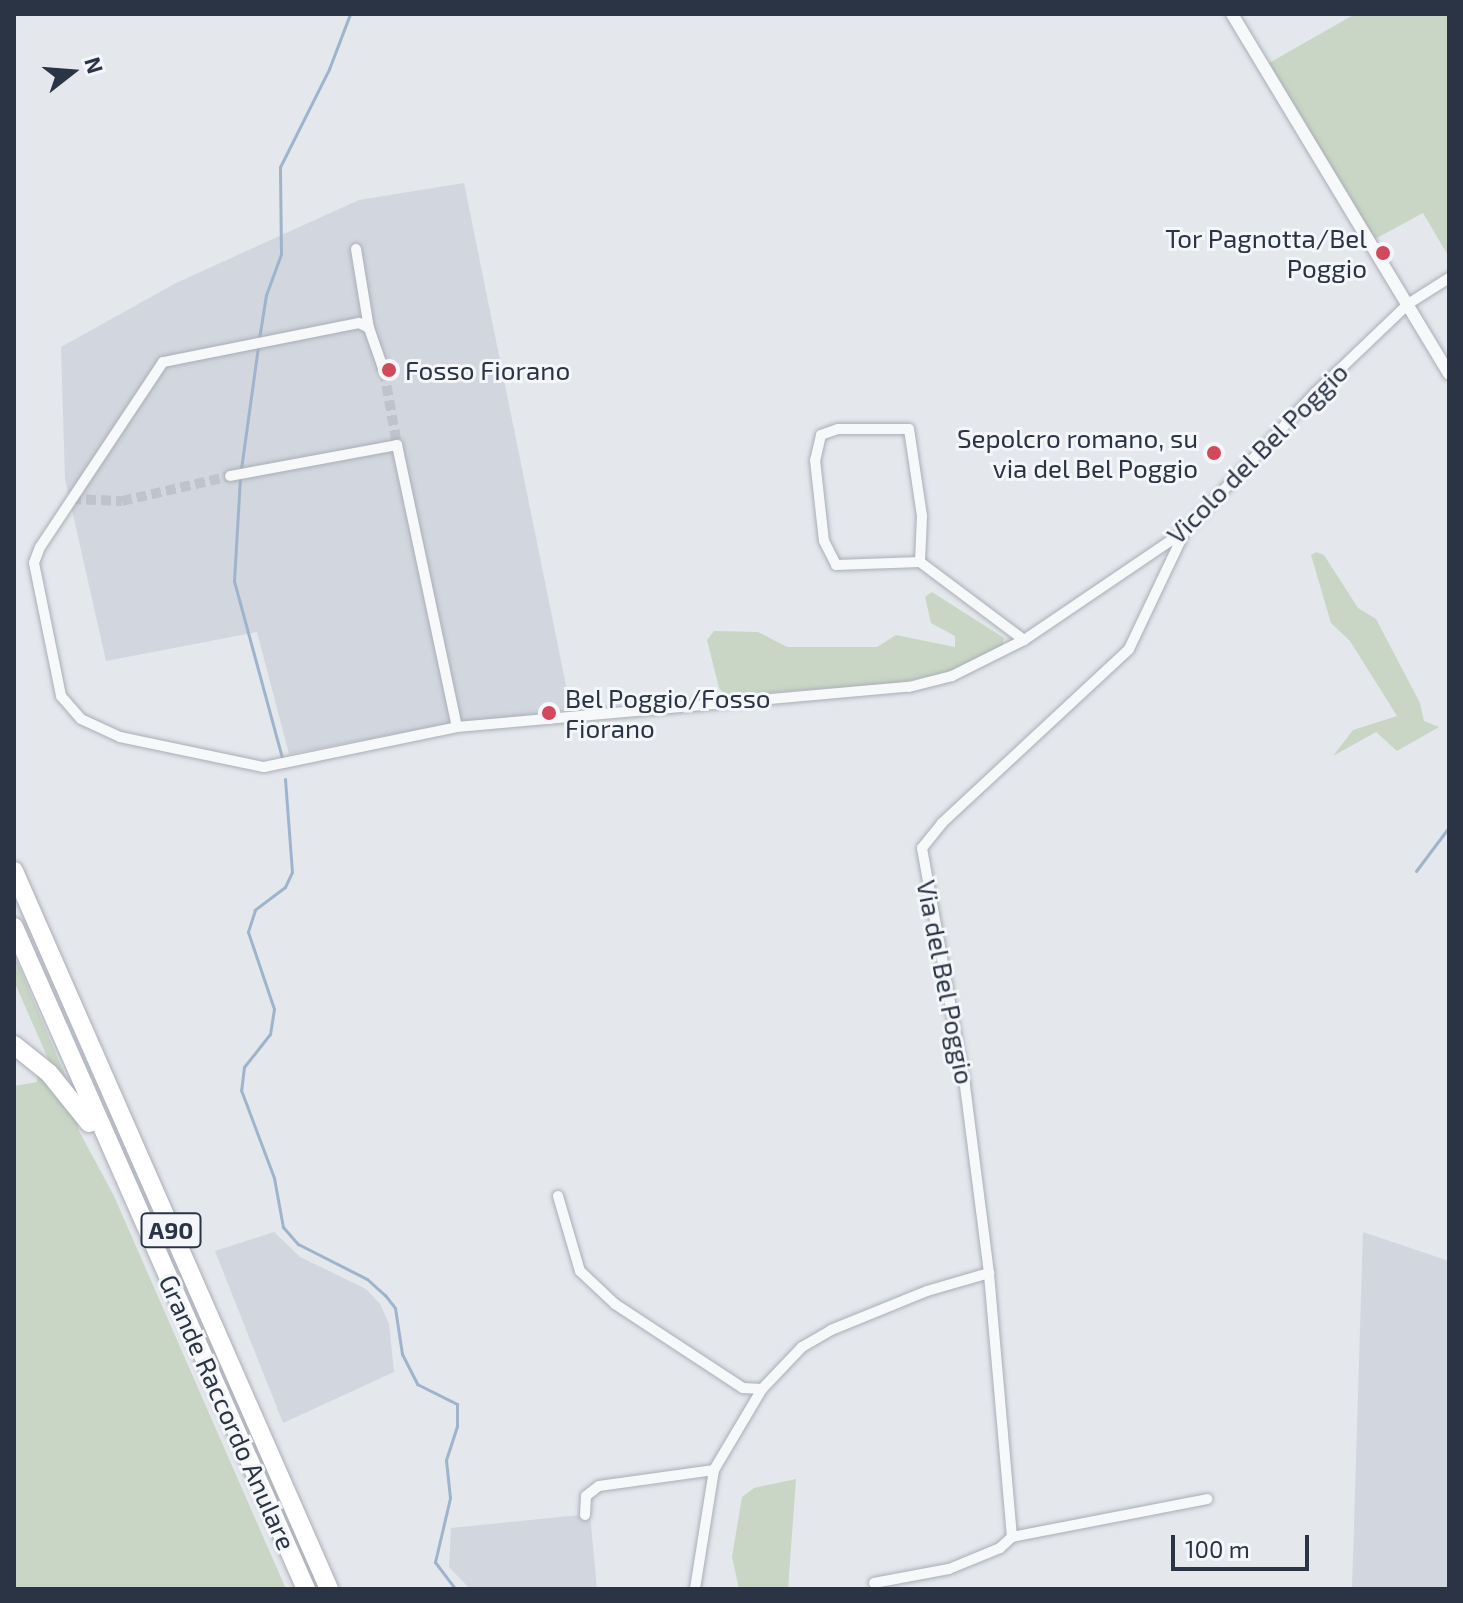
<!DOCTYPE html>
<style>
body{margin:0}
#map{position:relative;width:1463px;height:1603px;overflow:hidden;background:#e4e7ec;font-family:"Exo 2",sans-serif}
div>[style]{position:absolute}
.built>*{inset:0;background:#d2d6de}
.green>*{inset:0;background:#c9d6c5}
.stream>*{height:3px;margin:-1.5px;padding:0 1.5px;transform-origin:1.5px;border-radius:1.5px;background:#9fb4cc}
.minor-tunnel>*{height:10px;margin-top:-5px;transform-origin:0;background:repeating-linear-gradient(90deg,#bfc3cb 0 10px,transparent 0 15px)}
.roads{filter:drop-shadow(0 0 2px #a9aeb7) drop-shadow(0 0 2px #a9aeb7)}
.minor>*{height:10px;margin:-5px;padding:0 5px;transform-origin:5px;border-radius:5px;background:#f7f8fa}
.tertiary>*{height:12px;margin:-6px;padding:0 6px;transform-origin:6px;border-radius:6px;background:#f7f8fa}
.motorway>*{height:18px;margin:-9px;padding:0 9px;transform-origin:9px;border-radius:9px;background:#fff}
.dots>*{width:22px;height:22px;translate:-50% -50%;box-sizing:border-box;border:4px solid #f4f6f9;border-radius:50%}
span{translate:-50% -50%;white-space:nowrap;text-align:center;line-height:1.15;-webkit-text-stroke:6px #f4f6f9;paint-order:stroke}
.shield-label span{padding:2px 6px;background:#f4f6f9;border:2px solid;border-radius:6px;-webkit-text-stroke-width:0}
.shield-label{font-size:24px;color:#2b3445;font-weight:700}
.poi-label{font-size:26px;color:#2b3445}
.right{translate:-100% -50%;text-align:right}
.left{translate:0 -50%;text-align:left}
.street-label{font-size:26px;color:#2b3445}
.frame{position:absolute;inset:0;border:16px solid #2b3445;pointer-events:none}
.north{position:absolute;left:32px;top:32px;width:80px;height:80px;-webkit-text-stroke:6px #f4f6f9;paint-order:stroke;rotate:73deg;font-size:22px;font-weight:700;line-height:32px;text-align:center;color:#2b3445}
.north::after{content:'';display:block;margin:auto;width:28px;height:36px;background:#2b3445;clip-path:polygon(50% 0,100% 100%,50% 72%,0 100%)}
.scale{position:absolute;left:1171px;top:1535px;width:138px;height:36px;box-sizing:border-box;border:4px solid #2b3445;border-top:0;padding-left:10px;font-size:24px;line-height:28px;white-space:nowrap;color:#2b3445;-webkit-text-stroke:6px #f4f6f9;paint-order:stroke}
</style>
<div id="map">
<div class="built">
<div style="clip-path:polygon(464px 183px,571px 710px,427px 728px,289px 754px,257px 632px,106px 661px,65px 479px,61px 347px,176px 283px,359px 200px)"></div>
<div style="clip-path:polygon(274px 1232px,300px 1257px,366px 1289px,380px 1304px,389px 1324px,394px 1372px,283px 1423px,215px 1251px)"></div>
<div style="clip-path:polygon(1363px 1232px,1449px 1261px,1449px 1589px,1352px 1589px)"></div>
<div style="clip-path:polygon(590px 1514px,597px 1589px,470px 1589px,449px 1567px,451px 1528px)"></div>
</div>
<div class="green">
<div style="clip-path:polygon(1355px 14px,1449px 14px,1449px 257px,1423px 213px,1375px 239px,1269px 63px)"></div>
<div style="clip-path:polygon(1316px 552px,1324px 555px,1358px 608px,1376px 619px,1420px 703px,1424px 721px,1439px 727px,1397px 751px,1376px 732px,1333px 756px,1353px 730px,1397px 716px,1350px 641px,1331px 623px,1311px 555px)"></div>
<div style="clip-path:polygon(932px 592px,1004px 638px,1002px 649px,959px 669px,899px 683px,726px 696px,719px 688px,707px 640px,714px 631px,758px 632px,787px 647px,877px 647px,896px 635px,955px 647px,955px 636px,931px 623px,925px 597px)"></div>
<div style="clip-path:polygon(14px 955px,72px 1091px,53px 1070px,14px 981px)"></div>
<div style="clip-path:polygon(37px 1072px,73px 1100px,79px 1131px,114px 1196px,286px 1589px,14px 1589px,14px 1086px,37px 1082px)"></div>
<div style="clip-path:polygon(796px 1479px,788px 1589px,739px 1589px,732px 1557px,742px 1497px,754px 1488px)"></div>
</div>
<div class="stream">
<div style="left:259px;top:339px;width:45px;rotate:-81deg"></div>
<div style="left:266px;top:295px;width:44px;rotate:-69.9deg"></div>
<div style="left:281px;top:254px;width:87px;rotate:-90.7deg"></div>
<div style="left:280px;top:167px;width:110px;rotate:-63.4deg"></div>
<div style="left:329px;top:69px;width:59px;rotate:-69.1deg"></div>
<div style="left:241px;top:469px;width:124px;rotate:-82.1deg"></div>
<div style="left:240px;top:477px;width:104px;rotate:93.3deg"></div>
<div style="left:234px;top:581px;width:183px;rotate:74.8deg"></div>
<div style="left:285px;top:779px;width:93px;rotate:85.7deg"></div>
<div style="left:292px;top:872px;width:17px;rotate:115deg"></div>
<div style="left:285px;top:887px;width:38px;rotate:143deg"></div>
<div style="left:255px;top:910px;width:23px;rotate:108deg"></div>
<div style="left:248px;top:932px;width:81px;rotate:71.3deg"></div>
<div style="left:274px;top:1009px;width:25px;rotate:99deg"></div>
<div style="left:270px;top:1034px;width:42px;rotate:128.2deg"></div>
<div style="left:244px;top:1067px;width:23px;rotate:97deg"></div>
<div style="left:241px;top:1090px;width:94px;rotate:69.4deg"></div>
<div style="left:274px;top:1178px;width:50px;rotate:79.6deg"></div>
<div style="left:283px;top:1227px;width:23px;rotate:49deg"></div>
<div style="left:298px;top:1244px;width:77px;rotate:26.9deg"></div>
<div style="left:367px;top:1279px;width:24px;rotate:42deg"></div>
<div style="left:385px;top:1295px;width:16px;rotate:52deg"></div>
<div style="left:395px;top:1308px;width:47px;rotate:81.3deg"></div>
<div style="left:402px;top:1354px;width:34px;rotate:63deg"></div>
<div style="left:417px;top:1384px;width:45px;rotate:26.6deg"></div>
<div style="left:457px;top:1404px;width:22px;rotate:90deg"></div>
<div style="left:457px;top:1426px;width:36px;rotate:108deg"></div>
<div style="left:446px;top:1460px;width:38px;rotate:84deg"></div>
<div style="left:450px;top:1498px;width:66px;rotate:103.2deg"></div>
<div style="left:435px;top:1562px;width:34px;rotate:53deg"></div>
<div style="left:1416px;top:871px;width:55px;rotate:-53.1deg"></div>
</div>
<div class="minor-tunnel">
<div style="left:384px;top:371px;width:75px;rotate:80deg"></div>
<div style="left:71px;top:499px;width:51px;rotate:2.2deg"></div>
<div style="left:122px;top:501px;width:111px;rotate:-13deg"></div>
</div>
<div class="roads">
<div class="minor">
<div style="left:356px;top:249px;width:80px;rotate:80.7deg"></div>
<div style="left:369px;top:328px;width:46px;rotate:70.8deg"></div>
<div style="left:369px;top:328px;width:11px;rotate:-153deg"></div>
<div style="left:359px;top:323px;width:200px;rotate:168.7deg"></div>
<div style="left:163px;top:362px;width:222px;rotate:123.6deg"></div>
<div style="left:40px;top:547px;width:17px;rotate:111deg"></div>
<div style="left:34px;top:563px;width:136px;rotate:78.5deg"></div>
<div style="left:61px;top:696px;width:30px;rotate:49deg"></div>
<div style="left:81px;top:719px;width:43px;rotate:24.8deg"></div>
<div style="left:120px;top:737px;width:147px;rotate:11.8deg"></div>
<div style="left:264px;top:767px;width:197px;rotate:-11.7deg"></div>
<div style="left:457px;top:727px;width:454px;rotate:-5.1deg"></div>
<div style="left:909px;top:687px;width:44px;rotate:-14.3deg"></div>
<div style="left:952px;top:676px;width:80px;rotate:-26.6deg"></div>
<div style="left:1024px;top:640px;width:194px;rotate:-34.1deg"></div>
<div style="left:1185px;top:531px;width:190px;rotate:-46.7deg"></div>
<div style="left:1315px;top:393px;width:129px;rotate:-43.7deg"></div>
<div style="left:1408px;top:304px;width:49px;rotate:-32.4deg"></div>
<div style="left:230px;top:476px;width:170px;rotate:-10.5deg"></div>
<div style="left:397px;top:445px;width:288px;rotate:78deg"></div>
<div style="left:920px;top:562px;width:46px;rotate:-87.5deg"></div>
<div style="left:922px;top:516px;width:88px;rotate:-98.5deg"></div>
<div style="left:909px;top:429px;width:71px;rotate:180deg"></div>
<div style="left:838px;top:429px;width:18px;rotate:161deg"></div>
<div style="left:821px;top:435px;width:26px;rotate:103deg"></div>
<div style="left:815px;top:460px;width:81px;rotate:83.7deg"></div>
<div style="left:824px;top:541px;width:27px;rotate:63deg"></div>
<div style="left:836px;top:565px;width:84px;rotate:-2deg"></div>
<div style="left:920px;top:562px;width:130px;rotate:36.9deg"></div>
<div style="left:558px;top:1196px;width:78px;rotate:73.7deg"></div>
<div style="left:580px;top:1271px;width:48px;rotate:43.3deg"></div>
<div style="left:615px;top:1304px;width:153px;rotate:33.3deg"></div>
<div style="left:743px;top:1388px;width:19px;rotate:3deg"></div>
<div style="left:762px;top:1389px;width:94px;rotate:120.7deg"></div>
<div style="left:714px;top:1470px;width:121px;rotate:99.1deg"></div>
<div style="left:762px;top:1389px;width:58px;rotate:-46.4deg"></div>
<div style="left:802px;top:1347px;width:34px;rotate:-30deg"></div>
<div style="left:831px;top:1330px;width:104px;rotate:-22.1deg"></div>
<div style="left:927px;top:1291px;width:65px;rotate:-16.2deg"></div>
<div style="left:989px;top:1273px;width:190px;rotate:-97.3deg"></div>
<div style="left:965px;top:1085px;width:241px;rotate:-100.3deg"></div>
<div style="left:922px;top:848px;width:32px;rotate:-51deg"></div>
<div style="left:942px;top:823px;width:255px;rotate:-42.9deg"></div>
<div style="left:1129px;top:649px;width:128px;rotate:-64.6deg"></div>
<div style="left:585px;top:1515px;width:19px;rotate:-87deg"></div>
<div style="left:586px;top:1496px;width:16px;rotate:-38deg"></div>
<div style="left:599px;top:1486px;width:116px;rotate:-7.9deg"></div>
<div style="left:1012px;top:1537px;width:199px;rotate:-11deg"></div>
<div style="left:874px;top:1583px;width:76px;rotate:-10.6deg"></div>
<div style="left:949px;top:1569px;width:55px;rotate:-22.4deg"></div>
<div style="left:1000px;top:1548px;width:16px;rotate:-43deg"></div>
<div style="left:1012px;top:1537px;width:265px;rotate:-95deg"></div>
</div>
<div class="tertiary">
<div style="left:1232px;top:14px;width:420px;rotate:58.9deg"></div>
</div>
<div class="motorway">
<div style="left:14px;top:871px;width:784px;rotate:66.31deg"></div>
<div style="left:14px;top:927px;width:724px;rotate:66.2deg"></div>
<div style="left:14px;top:1045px;width:45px;rotate:38.7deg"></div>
<div style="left:49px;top:1073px;width:64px;rotate:51.3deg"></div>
</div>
</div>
<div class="dots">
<div style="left:1383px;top:253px;background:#d1495b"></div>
<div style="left:389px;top:370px;background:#d1495b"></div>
<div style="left:1214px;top:453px;background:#d1495b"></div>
<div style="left:549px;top:713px;background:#d1495b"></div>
</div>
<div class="shield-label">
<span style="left:171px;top:1230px">A90</span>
</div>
<div class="poi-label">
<span class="right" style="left:1367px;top:253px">Tor Pagnotta/Bel<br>Poggio</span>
<span class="left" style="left:405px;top:370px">Fosso Fiorano</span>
<span class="right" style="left:1198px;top:453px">Sepolcro romano, su<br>via del Bel Poggio</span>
<span class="left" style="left:565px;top:713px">Bel Poggio/Fosso<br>Fiorano</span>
</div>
<div class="street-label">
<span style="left:1257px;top:453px;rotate:-45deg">Vicolo del Bel Poggio</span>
<span style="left:946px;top:982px;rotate:79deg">Via del Bel Poggio</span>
<span style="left:228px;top:1412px;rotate:66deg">Grande Raccordo Anulare</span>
</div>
<div class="frame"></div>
<div class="north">N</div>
<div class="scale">100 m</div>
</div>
